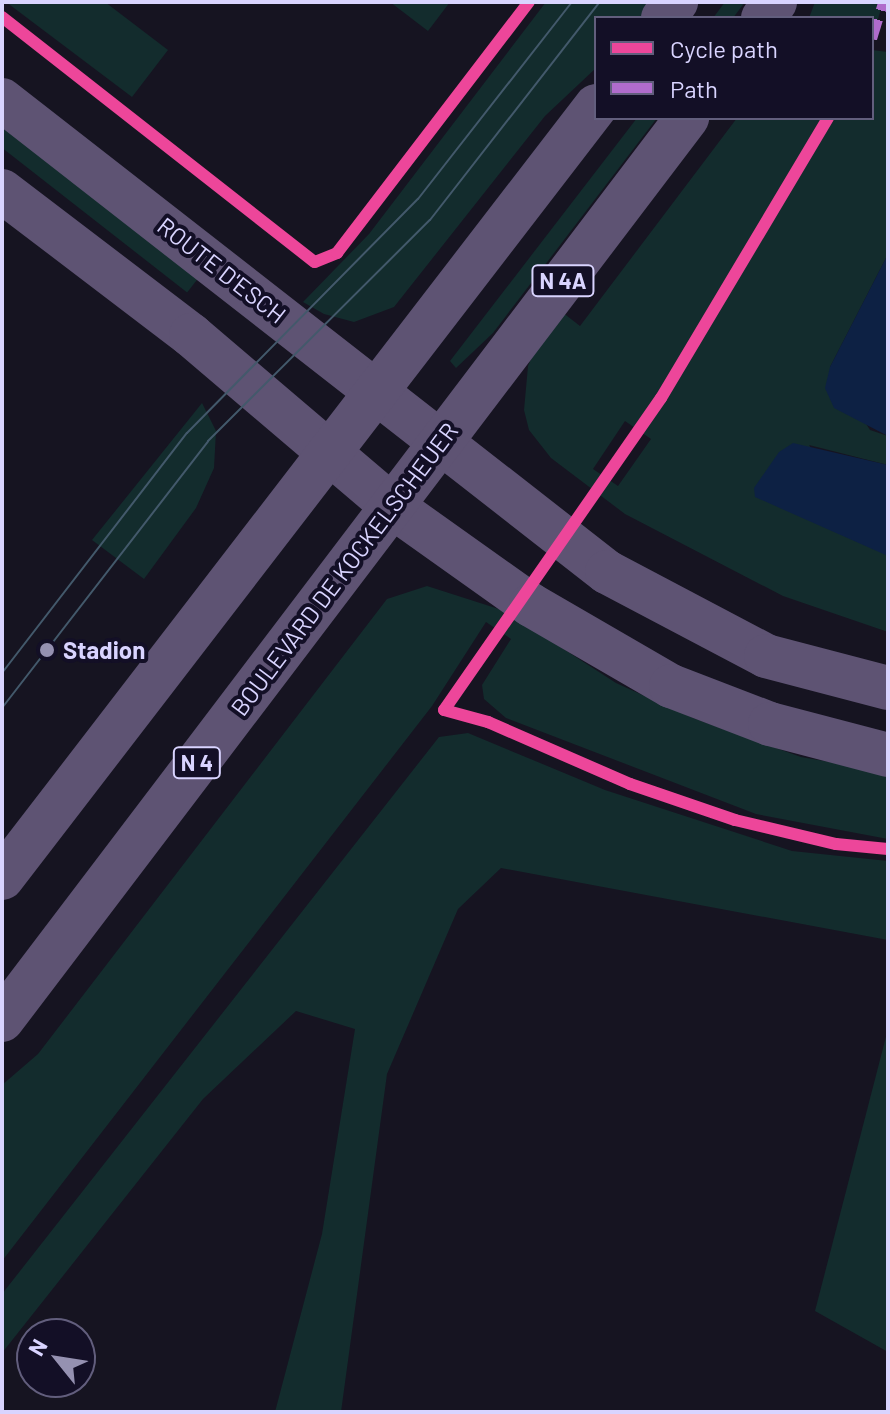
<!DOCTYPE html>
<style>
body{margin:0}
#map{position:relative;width:890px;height:1414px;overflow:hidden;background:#161421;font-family:Barlow,sans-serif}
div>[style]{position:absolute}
.green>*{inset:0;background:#132c2d;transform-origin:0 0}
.water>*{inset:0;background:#0d2144}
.major>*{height:44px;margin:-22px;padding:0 22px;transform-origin:22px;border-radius:22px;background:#5e5373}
.tram>*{height:2px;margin:-1px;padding:0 1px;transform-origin:1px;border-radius:1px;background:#43596b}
.quiet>*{height:10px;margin-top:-5px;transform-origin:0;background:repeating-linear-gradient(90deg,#b06ccc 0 20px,transparent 0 30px)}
.cycleway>*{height:12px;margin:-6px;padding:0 6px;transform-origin:6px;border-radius:6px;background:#ed469a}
.dots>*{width:22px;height:22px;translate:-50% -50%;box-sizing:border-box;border:4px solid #130f26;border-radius:50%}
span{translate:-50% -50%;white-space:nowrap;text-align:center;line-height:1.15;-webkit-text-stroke:8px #130f26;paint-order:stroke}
.shield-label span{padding:2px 6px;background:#130f26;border:2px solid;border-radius:6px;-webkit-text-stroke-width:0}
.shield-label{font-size:22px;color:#d9d4ff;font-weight:700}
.street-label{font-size:24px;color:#d9d4ff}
.poi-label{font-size:24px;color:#d9d4ff;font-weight:700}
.left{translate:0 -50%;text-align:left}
.frame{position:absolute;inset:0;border:4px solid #d9d4ff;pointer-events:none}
.legend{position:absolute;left:594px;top:16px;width:280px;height:104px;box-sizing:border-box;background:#130f26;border:2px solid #625e7d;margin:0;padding:10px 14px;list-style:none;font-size:24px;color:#d9d4ff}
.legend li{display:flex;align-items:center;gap:16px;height:40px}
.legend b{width:40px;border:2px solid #625e7d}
.north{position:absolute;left:16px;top:1318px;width:80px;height:80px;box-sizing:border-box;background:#130f26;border:2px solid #625e7d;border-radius:50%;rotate:300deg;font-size:22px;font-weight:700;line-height:32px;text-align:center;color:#d9d4ff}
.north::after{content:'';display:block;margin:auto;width:28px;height:36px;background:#9591b1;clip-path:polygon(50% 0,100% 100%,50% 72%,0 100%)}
</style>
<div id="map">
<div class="green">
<div style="clip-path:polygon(6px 2px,105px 2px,168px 50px,132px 97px)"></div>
<div style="clip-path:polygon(390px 2px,450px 2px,428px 31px)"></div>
<div style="clip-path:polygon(546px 2px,652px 2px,640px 18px,596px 18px,596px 68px,545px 116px,394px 307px,354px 322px,324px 314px,303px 302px,369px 234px)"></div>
<div style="clip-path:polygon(725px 2px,745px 2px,733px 18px,713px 18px)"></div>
<div style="clip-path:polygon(815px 2px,883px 2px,872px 39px,872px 18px,809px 18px)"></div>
<div style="clip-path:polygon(evenodd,872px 50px,888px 52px,888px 254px,830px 367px,870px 430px,888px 436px,888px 465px,809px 445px,888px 556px,888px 632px,783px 596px,625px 514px,551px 458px,529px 430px,524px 410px,528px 366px,544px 329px,562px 312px,580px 326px,737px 118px,872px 118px,872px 50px,625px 421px,651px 439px,618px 486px,593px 469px,625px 421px)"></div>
<div style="clip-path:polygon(637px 118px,657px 118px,493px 333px,456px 368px,450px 361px)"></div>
<div style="left:2px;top:125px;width:249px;height:18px;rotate:38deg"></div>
<div style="clip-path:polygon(202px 403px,216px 431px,214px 468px,196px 508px,144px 579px,92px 540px)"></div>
<div style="clip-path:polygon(427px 586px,505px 611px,616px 683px,693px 718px,801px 757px,888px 772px,888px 839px,756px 814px,506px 718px,484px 699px,482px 685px,511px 639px,486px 622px,432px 706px,2px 1261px,2px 1085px,38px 1054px,387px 599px)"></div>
<div style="clip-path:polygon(468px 733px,605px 790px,792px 851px,888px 861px,888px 940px,501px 868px,458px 909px,387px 1074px,341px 1412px,275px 1412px,322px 1234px,355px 1029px,296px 1011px,203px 1099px,2px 1353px,2px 1294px,439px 737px)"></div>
<div style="clip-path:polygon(888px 1029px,888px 1352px,815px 1311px)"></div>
</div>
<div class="water">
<div style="clip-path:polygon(888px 254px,888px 436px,834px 408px,825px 388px,830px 367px)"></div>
<div style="clip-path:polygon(793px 443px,888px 465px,888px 556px,755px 497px,754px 488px,779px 452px)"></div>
</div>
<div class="major">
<div style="left:663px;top:18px;width:21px;rotate:-51deg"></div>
<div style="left:763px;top:18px;width:20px;rotate:-53deg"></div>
<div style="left:2px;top:100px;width:767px;rotate:37.96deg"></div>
<div style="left:607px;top:572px;width:180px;rotate:27.8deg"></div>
<div style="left:766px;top:656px;width:126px;rotate:14.7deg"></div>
<div style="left:2px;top:191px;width:238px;rotate:37.3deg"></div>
<div style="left:191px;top:335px;width:265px;rotate:40.4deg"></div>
<div style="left:393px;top:507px;width:169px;rotate:35.4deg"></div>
<div style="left:531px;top:605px;width:162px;rotate:30.1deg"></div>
<div style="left:671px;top:686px;width:106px;rotate:21deg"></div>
<div style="left:770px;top:724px;width:122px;rotate:14.7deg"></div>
<div style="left:2px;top:878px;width:974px;rotate:-52.42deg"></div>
<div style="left:2px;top:1020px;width:1133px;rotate:-52.79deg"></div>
</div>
<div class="tram">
<div style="left:2px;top:673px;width:303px;rotate:-52.4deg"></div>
<div style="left:187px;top:433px;width:329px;rotate:-45.4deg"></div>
<div style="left:418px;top:199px;width:250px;rotate:-52deg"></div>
<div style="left:2px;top:708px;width:337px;rotate:-52.3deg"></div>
<div style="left:208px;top:441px;width:313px;rotate:-44.9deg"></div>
<div style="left:430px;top:220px;width:276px;rotate:-52.1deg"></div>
</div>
<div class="quiet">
<div style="left:872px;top:39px;width:39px;rotate:-73deg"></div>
</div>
<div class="cycleway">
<div style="left:2px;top:17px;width:397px;rotate:38.1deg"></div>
<div style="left:315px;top:262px;width:24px;rotate:-22deg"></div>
<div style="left:337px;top:253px;width:316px;rotate:-52.6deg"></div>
<div style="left:828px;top:118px;width:326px;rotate:120.8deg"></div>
<div style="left:661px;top:398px;width:380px;rotate:124.8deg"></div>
<div style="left:444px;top:710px;width:46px;rotate:15.3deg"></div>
<div style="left:488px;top:722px;width:155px;rotate:23.6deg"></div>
<div style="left:630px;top:784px;width:111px;rotate:18.9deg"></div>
<div style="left:735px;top:820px;width:104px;rotate:13.4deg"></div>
<div style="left:836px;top:844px;width:52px;rotate:5.5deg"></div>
</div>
<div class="dots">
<div style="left:47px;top:650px;background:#9591b1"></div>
</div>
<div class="shield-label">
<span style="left:563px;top:281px">N 4A</span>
<span style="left:197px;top:763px">N 4</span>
</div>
<div class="street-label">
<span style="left:222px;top:270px;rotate:38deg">ROUTE D'ESCH</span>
<span style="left:344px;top:569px;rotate:-53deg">BOULEVARD DE KOCKELSCHEUER</span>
</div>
<div class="poi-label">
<span class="left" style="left:63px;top:650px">Stadion</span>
</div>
<div class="frame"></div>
<ul class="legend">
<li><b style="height:10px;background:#ed469a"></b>Cycle path</li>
<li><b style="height:10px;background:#b06ccc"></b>Path</li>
</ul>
<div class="north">N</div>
</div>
